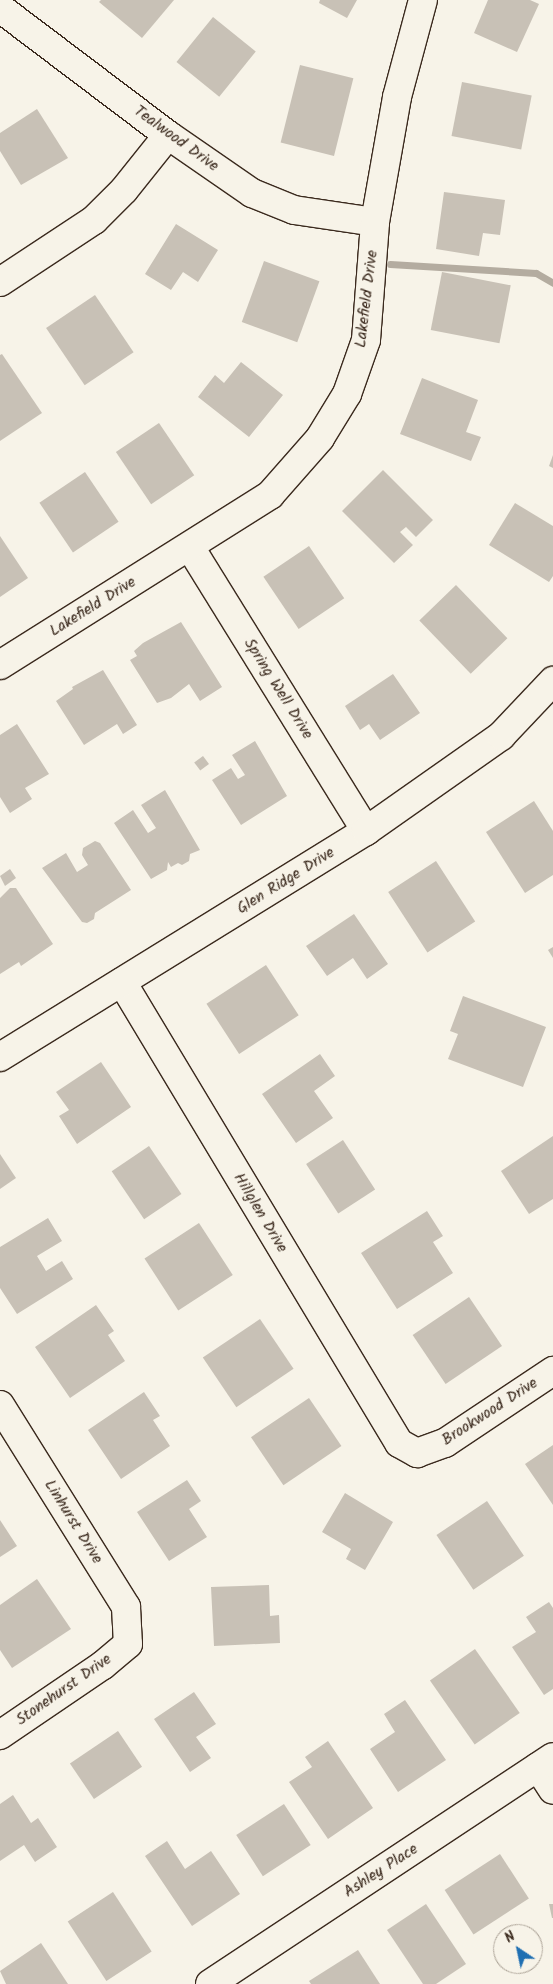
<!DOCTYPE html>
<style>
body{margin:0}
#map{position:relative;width:553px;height:1984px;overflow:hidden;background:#f7f3e8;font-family:Kalam,sans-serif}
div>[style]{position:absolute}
.stream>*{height:7px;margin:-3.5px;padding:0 3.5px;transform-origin:3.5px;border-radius:3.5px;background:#b4aca0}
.building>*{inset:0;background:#c8c1b6;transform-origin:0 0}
.roads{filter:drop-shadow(1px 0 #3b2a1e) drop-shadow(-1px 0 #3b2a1e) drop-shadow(0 1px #3b2a1e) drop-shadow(0 -1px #3b2a1e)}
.minor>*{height:28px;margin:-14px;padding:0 14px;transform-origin:14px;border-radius:14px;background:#f7f3e8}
span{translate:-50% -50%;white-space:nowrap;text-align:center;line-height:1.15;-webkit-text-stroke:4px #f7f3e8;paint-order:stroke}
.street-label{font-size:16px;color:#3b2a1e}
.north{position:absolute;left:493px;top:1924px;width:50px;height:50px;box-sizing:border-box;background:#f7f3e8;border:1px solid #aca397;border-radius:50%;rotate:326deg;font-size:14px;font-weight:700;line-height:20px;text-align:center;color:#3b2a1e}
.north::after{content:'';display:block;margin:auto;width:18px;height:22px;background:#1f6fb2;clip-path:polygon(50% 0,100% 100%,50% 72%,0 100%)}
</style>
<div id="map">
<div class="stream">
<div style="left:390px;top:264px;width:146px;rotate:3.5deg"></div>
<div style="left:536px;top:273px;width:20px;rotate:30deg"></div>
</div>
<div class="building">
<div style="clip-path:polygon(101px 0,174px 0,142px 38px,99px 2px)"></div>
<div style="clip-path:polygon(320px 0,357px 0,347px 18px,319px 3px)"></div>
<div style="clip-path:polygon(488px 0,530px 0,539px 4px,517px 52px,474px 33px)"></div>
<div style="left:213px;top:17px;width:55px;height:58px;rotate:39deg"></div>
<div style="left:300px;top:65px;width:55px;height:80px;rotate:14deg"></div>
<div style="left:462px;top:82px;width:71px;height:55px;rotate:11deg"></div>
<div style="clip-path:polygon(37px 109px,68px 158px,21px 185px,0 151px,0 133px)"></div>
<div style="clip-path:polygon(444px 192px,505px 200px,500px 235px,483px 233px,479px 256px,436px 249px)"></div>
<div style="clip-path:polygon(176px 224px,218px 250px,198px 282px,183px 272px,171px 290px,145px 274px)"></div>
<div style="left:264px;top:261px;width:59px;height:65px;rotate:20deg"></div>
<div style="left:442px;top:272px;width:70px;height:59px;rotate:11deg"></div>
<div style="left:95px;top:295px;width:69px;height:59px;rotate:56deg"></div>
<div style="clip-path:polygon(2px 354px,42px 413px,0 441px,0 355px)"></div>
<div style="clip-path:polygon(241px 362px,283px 395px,249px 437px,198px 397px,215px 375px,224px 383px)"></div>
<div style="clip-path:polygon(422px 378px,478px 400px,466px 432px,481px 437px,471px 461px,400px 434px)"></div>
<div style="left:159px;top:423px;width:63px;height:52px;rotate:56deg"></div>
<div style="clip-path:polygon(553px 455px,553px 468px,549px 466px)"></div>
<div style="clip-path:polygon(383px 470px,433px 520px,416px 537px,406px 527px,400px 532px,413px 545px,394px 563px,342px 511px)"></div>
<div style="left:85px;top:472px;width:60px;height:55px;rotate:56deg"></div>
<div style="clip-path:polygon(515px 503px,553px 526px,553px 576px,549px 582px,489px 545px)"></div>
<div style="clip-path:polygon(0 536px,28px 578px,0 597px)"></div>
<div style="left:309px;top:546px;width:63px;height:55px;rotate:56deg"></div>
<div style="left:456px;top:585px;width:74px;height:51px;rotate:46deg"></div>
<div style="clip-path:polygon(181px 622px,222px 687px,200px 701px,189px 684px,171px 698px,157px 703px,130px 660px,137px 656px,134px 651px,143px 643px)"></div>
<div style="clip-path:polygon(103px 670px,137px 725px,123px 734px,117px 724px,84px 745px,56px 701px,73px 689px,72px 687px)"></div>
<div style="clip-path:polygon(393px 674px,420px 713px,380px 740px,369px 724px,360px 730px,345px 706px)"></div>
<div style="clip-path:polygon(17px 724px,49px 774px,25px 788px,32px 799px,10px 813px,0 797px,0 735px)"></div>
<div style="clip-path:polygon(255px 741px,287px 796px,241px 825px,212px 780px,231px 768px,238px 779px,245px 775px,232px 755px)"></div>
<div style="left:203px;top:756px;width:10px;height:11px;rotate:53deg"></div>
<div style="clip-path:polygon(165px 790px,200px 850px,190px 854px,189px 861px,182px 865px,178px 863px,171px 867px,168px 862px,167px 870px,151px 879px,114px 823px,133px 810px,148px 833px,156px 828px,141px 805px)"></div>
<div style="clip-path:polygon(534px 801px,553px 831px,553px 875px,525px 893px,486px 832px)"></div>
<div style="clip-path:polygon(95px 841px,100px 843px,131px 890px,95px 913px,94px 919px,87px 923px,82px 922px,42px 868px,66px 853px,77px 872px,88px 865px,82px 855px,83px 848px)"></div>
<div style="left:436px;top:861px;width:72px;height:57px;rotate:57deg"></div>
<div style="clip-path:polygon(10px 869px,16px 878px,5px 886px,0 876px)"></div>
<div style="clip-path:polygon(10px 888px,16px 888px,53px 944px,21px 966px,19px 962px,0 974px,0 898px)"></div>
<div style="clip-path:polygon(354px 914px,388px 964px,367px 979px,353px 958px,327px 976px,306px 946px)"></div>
<div style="clip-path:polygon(553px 947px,553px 958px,548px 950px)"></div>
<div style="left:266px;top:965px;width:60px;height:71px;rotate:57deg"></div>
<div style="clip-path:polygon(463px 996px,546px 1027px,523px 1087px,448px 1059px,458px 1034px,450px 1031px)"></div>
<div style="clip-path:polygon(320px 1054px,335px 1076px,314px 1091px,333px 1118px,296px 1143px,262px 1094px)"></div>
<div style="clip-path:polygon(101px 1062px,131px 1107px,77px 1144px,59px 1116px,69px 1110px,56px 1092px)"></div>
<div style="clip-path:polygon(553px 1136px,553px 1199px,529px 1214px,501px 1171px)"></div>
<div style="left:343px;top:1140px;width:59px;height:44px;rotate:57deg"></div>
<div style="left:149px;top:1146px;width:58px;height:45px;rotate:56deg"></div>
<div style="clip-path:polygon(0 1154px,16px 1178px,0 1189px)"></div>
<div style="clip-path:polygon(427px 1211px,443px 1236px,433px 1242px,453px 1273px,397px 1309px,361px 1253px)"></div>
<div style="clip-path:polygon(48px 1218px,62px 1241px,37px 1256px,46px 1271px,62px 1261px,73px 1279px,17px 1314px,0 1288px,0 1247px)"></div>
<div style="left:199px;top:1223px;width:62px;height:65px;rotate:57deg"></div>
<div style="left:469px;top:1297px;width:59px;height:68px;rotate:56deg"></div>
<div style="clip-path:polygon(96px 1305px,114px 1331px,108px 1335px,125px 1361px,70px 1398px,35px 1347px)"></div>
<div style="left:260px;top:1319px;width:60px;height:69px;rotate:56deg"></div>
<div style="clip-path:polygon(144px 1392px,160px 1416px,153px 1420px,170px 1446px,121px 1479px,88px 1430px)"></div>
<div style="left:309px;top:1398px;width:58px;height:70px;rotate:56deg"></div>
<div style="clip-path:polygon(553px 1445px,553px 1505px,525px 1464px)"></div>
<div style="clip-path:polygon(187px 1480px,201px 1501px,189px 1509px,207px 1537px,169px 1561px,137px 1512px)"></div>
<div style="clip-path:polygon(345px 1493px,393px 1522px,365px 1570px,346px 1559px,351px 1549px,322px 1532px)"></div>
<div style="left:487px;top:1501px;width:66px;height:61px;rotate:56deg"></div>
<div style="clip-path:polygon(0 1520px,17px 1546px,0 1557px)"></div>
<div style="clip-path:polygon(37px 1579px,71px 1629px,12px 1668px,0 1650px,0 1605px)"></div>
<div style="clip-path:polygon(269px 1585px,270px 1616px,279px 1615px,280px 1643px,214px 1646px,211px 1587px)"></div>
<div style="clip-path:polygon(549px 1602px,553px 1608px,553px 1689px,544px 1695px,512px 1647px,536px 1632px,526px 1617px)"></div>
<div style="left:475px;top:1649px;width:78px;height:55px;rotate:55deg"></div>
<div style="clip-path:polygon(194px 1692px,216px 1724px,196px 1737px,211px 1758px,190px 1772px,154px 1719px)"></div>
<div style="clip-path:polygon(405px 1700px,446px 1760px,398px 1792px,370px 1749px,395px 1732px,384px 1714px)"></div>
<div style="left:118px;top:1731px;width:43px;height:58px;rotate:56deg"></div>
<div style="clip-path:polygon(328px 1741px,373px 1808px,328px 1839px,289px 1782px,312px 1767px,305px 1757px)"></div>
<div style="clip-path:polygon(13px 1795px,31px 1823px,38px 1818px,57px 1847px,35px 1862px,24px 1845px,0 1861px,0 1804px)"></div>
<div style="left:284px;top:1804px;width:49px;height:57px;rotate:57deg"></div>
<div style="clip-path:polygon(167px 1841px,185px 1869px,211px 1851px,240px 1894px,192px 1926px,145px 1856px)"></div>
<div style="left:500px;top:1854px;width:53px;height:66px;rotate:57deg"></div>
<div style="left:113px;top:1892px;width:71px;height:54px;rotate:57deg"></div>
<div style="clip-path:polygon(426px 1904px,466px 1964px,436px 1984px,423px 1984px,387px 1930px)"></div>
<div style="clip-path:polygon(549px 1904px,553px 1904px,553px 1918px,552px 1918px)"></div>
<div style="clip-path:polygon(41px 1943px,68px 1984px,6px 1984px,0 1971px)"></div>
<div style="clip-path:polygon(358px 1950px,380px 1984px,311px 1984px,309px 1981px)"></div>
</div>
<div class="roads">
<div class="minor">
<div style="left:0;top:8px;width:211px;rotate:37.1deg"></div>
<div style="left:168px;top:135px;width:102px;rotate:34.6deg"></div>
<div style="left:252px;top:193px;width:45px;rotate:22deg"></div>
<div style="left:294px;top:210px;width:82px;rotate:8.4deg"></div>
<div style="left:0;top:282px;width:113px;rotate:-33.4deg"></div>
<div style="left:94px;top:220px;width:42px;rotate:-45deg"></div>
<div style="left:124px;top:190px;width:70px;rotate:-51.3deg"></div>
<div style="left:190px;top:547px;width:334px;rotate:58.2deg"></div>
<div style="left:0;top:665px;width:319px;rotate:-32.2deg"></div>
<div style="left:270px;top:495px;width:76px;rotate:-48.7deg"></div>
<div style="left:320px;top:438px;width:52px;rotate:-58.5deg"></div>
<div style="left:347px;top:394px;width:57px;rotate:-70.6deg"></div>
<div style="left:366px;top:340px;width:118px;rotate:-85.6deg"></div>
<div style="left:375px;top:222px;width:127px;rotate:-80deg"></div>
<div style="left:397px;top:97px;width:100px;rotate:-75deg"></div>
<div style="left:122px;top:982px;width:538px;rotate:59deg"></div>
<div style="left:399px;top:1443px;width:21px;rotate:29deg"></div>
<div style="left:417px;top:1453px;width:30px;rotate:-20deg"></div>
<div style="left:445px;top:1443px;width:130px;rotate:-33.7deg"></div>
<div style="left:0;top:1057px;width:430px;rotate:-31.7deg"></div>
<div style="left:366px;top:831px;width:165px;rotate:-35.1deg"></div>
<div style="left:501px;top:736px;width:76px;rotate:-46.6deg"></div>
<div style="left:0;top:1405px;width:238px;rotate:58deg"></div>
<div style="left:126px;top:1607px;width:37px;rotate:87deg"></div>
<div style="left:128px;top:1644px;width:33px;rotate:140deg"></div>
<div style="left:103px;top:1665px;width:125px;rotate:145.8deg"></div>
<div style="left:538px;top:1767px;width:27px;rotate:57deg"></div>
<div style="left:210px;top:1984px;width:411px;rotate:-33.5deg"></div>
</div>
</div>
<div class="street-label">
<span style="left:176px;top:139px;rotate:36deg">Tealwood Drive</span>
<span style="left:367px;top:299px;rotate:-83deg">Lakefield Drive</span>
<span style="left:93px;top:607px;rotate:-32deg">Lakefield Drive</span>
<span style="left:278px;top:689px;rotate:58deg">Spring Well Drive</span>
<span style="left:286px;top:881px;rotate:-32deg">Glen Ridge Drive</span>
<span style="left:260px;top:1213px;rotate:59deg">Hillglen Drive</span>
<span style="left:490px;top:1412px;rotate:-33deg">Brookwood Drive</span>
<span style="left:73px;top:1522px;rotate:58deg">Linhurst Drive</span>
<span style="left:64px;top:1690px;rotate:-35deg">Stonehurst Drive</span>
<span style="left:381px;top:1871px;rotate:-33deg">Ashley Place</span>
</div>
<div class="north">N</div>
</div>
